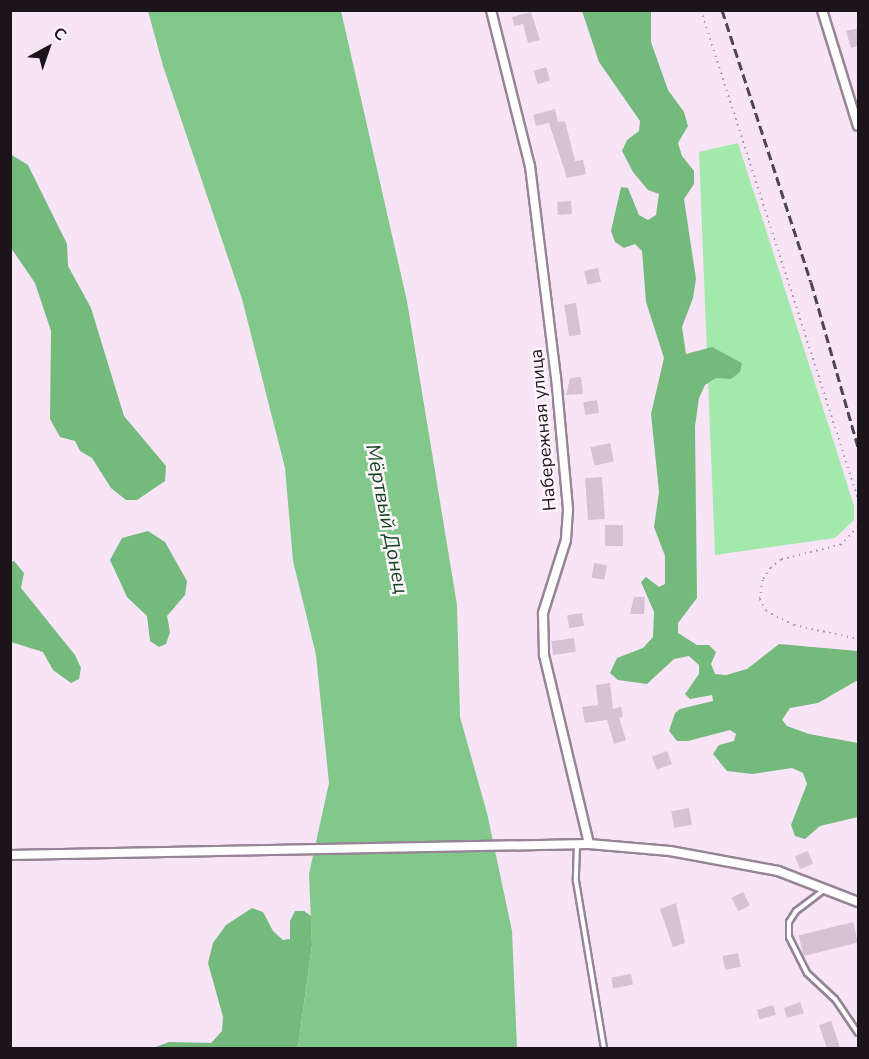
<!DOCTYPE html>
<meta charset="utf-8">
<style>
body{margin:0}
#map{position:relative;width:869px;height:1059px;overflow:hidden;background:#f8e4f7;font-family:"Nunito Sans",sans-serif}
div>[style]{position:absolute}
.green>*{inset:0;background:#a3e9ab}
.forest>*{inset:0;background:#74ba7d}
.water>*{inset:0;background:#81c88a}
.building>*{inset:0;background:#d6c2d5;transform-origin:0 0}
.path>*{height:1.5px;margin-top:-0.75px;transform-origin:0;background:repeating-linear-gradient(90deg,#a899a8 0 1.5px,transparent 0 6px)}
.roads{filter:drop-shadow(2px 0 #968596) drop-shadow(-2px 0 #968596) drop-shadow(0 2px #968596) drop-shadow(0 -2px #968596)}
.service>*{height:4px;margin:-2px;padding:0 2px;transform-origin:2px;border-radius:2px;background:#fff}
.minor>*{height:8px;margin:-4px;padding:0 4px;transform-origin:4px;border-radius:4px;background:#fff}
.rail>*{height:3px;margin-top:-1.5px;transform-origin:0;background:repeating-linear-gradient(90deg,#4f454f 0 9px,transparent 0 13.5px)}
span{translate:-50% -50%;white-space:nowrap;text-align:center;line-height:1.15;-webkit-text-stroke:5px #fef5fd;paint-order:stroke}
.street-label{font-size:18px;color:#1b141b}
.water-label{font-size:20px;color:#11441c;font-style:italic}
.frame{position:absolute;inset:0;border:12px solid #1b141b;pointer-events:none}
.north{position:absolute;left:18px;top:18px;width:60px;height:60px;-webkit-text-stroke:4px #fef5fd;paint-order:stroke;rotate:40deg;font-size:16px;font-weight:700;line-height:24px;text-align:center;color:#1b141b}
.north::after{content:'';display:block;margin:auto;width:21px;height:27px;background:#1b141b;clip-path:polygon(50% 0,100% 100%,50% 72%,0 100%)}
</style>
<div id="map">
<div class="green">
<div style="clip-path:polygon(738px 143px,830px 430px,854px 506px,854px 520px,835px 538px,715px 555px,699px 152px)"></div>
</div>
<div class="forest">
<div style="clip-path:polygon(582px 11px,651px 11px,651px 42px,668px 90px,684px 112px,688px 126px,678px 143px,682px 156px,694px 171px,694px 184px,684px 199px,696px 279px,693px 298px,682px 327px,686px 354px,712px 347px,742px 363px,740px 372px,731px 379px,716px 378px,705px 385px,699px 398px,695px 426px,697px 598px,678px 623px,678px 633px,697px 645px,709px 645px,716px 652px,711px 664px,715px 674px,726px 675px,747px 669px,779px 644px,858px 651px,858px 680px,818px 703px,790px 708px,782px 720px,787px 726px,809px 734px,858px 743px,858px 817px,820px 826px,805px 839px,795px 836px,791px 825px,807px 784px,803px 773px,792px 768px,752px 774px,727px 771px,713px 754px,719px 745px,734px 741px,736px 734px,730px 730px,688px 741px,677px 741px,669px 731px,675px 713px,680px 709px,713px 701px,712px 695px,690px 699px,685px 694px,699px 674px,699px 665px,689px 656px,674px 659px,647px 684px,618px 680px,610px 673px,617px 658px,643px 648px,653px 637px,654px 612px,641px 582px,646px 577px,659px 587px,665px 584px,665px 556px,654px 527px,659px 492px,651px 414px,664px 358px,646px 302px,642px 251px,635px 244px,624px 248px,615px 242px,611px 231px,621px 187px,628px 188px,639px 215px,648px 220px,656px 215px,659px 194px,648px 190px,633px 172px,622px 151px,627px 140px,639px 131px,640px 121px,599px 62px)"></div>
<div style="clip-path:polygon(10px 154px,28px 165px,67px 244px,68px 266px,91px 308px,124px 416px,166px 466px,165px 481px,137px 500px,126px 500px,111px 488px,92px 458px,80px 451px,75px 441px,60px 437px,50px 419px,51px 331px,35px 283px,11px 248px)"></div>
<div style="clip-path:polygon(148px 531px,165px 542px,187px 581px,185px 595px,167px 616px,170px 632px,166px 644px,159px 647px,150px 641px,147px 616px,127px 597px,110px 560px,122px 538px)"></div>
<div style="clip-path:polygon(14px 561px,24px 573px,21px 588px,75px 655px,81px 668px,79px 679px,71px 683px,53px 670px,43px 652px,11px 642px,11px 562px)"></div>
<div style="clip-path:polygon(252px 908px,263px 912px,273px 931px,283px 940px,290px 939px,290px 921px,295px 911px,304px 911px,311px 916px,312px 945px,298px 1048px,153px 1048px,169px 1042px,211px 1043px,222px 1031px,223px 1017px,208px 963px,213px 943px,226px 925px)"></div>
</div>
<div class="water">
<div style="clip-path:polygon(148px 11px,341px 11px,407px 301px,457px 605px,460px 717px,487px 813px,512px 931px,517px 1048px,298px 1048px,312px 945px,309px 874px,329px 783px,316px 655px,293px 561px,285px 468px,242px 299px,163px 66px)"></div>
</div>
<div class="building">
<div style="clip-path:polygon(531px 12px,540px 40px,528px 43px,523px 24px,514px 26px,512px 17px)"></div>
<div style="clip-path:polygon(858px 28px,858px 46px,851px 48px,846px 31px)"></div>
<div style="left:546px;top:67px;width:14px;height:13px;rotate:73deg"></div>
<div style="clip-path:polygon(555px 109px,558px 122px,565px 121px,575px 161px,583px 160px,586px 174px,567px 178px,549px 123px,536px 126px,533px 115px)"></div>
<div style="left:571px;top:201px;width:13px;height:14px;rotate:86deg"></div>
<div style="left:598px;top:268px;width:14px;height:14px;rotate:78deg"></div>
<div style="left:576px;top:303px;width:32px;height:12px;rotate:81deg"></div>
<div style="clip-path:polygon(581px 377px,583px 394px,566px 395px,570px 378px)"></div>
<div style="left:597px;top:400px;width:13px;height:14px;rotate:81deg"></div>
<div style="left:610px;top:443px;width:19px;height:20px;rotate:78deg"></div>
<div style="left:602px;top:477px;width:42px;height:17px;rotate:86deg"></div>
<div style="left:605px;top:525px;width:18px;height:21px"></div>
<div style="left:594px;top:563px;width:13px;height:15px;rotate:9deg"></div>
<div style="clip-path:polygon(634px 597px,645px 597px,644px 614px,630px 614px)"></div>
<div style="left:582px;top:613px;width:13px;height:15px;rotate:81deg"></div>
<div style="left:574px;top:638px;width:14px;height:23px;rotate:82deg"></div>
<div style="clip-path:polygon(610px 683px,613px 709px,621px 707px,623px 717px,619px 718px,626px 740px,614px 744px,607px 720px,585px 723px,582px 707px,598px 705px,596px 685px)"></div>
<div style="left:667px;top:751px;width:14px;height:16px;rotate:69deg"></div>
<div style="left:689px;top:808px;width:17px;height:18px;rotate:80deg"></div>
<div style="left:808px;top:851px;width:14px;height:14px;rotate:69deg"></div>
<div style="left:743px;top:892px;width:15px;height:13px;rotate:62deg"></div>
<div style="clip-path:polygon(676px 903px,685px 943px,673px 947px,660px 909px)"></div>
<div style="left:853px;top:922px;width:21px;height:56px;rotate:76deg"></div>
<div style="left:738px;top:953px;width:14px;height:16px;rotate:78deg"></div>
<div style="left:631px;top:974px;width:11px;height:20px;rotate:80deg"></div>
<div style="clip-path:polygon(800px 1002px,804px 1013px,787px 1018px,784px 1008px)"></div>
<div style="left:773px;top:1005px;width:10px;height:17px;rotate:73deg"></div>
<div style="clip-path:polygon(831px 1021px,836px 1035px,840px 1048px,827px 1048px,819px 1025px)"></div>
</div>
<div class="path">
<div style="left:701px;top:10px;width:513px;rotate:72.17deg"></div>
<div style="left:858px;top:527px;width:25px;rotate:133deg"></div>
<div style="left:841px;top:545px;width:62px;rotate:166deg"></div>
<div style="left:781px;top:560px;width:13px;rotate:141deg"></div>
<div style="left:771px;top:568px;width:14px;rotate:124deg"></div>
<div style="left:763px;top:580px;width:19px;rotate:99deg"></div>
<div style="left:760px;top:599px;width:13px;rotate:63deg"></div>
<div style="left:766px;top:611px;width:31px;rotate:27deg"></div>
<div style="left:794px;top:625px;width:66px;rotate:12.3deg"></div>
</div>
<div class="roads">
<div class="service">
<div style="left:577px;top:845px;width:36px;rotate:92deg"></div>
<div style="left:576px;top:881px;width:169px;rotate:80.5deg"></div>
<div style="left:824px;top:890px;width:35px;rotate:143deg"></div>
<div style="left:796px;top:911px;width:13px;rotate:122deg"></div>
<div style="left:789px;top:922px;width:15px;rotate:90deg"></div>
<div style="left:789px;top:937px;width:40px;rotate:63.4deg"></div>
<div style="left:807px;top:973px;width:38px;rotate:43deg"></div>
<div style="left:835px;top:999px;width:41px;rotate:55.9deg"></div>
</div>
<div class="minor">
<div style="left:491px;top:10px;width:161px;rotate:76deg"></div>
<div style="left:530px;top:166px;width:213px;rotate:83deg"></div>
<div style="left:556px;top:377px;width:134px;rotate:84.8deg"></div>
<div style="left:568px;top:510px;width:30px;rotate:94deg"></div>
<div style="left:566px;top:540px;width:77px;rotate:107.5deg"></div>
<div style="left:543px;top:613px;width:42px;rotate:88.6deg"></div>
<div style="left:544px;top:655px;width:194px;rotate:76.6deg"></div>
<div style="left:822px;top:10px;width:121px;rotate:72.8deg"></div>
<div style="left:10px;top:855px;width:579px;rotate:-1.09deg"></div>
<div style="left:589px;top:844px;width:81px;rotate:4.9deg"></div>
<div style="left:670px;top:851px;width:110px;rotate:10.5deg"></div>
<div style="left:778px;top:871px;width:86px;rotate:21.2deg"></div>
</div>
</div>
<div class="rail">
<div style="left:722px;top:10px;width:286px;rotate:71.9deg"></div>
<div style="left:811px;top:282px;width:172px;rotate:74.1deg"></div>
</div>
<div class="street-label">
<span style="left:543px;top:430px;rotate:-95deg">Набережная улица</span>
</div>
<div class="water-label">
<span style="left:387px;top:519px;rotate:79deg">Мёртвый Донец</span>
</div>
<div class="frame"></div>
<div class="north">С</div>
</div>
